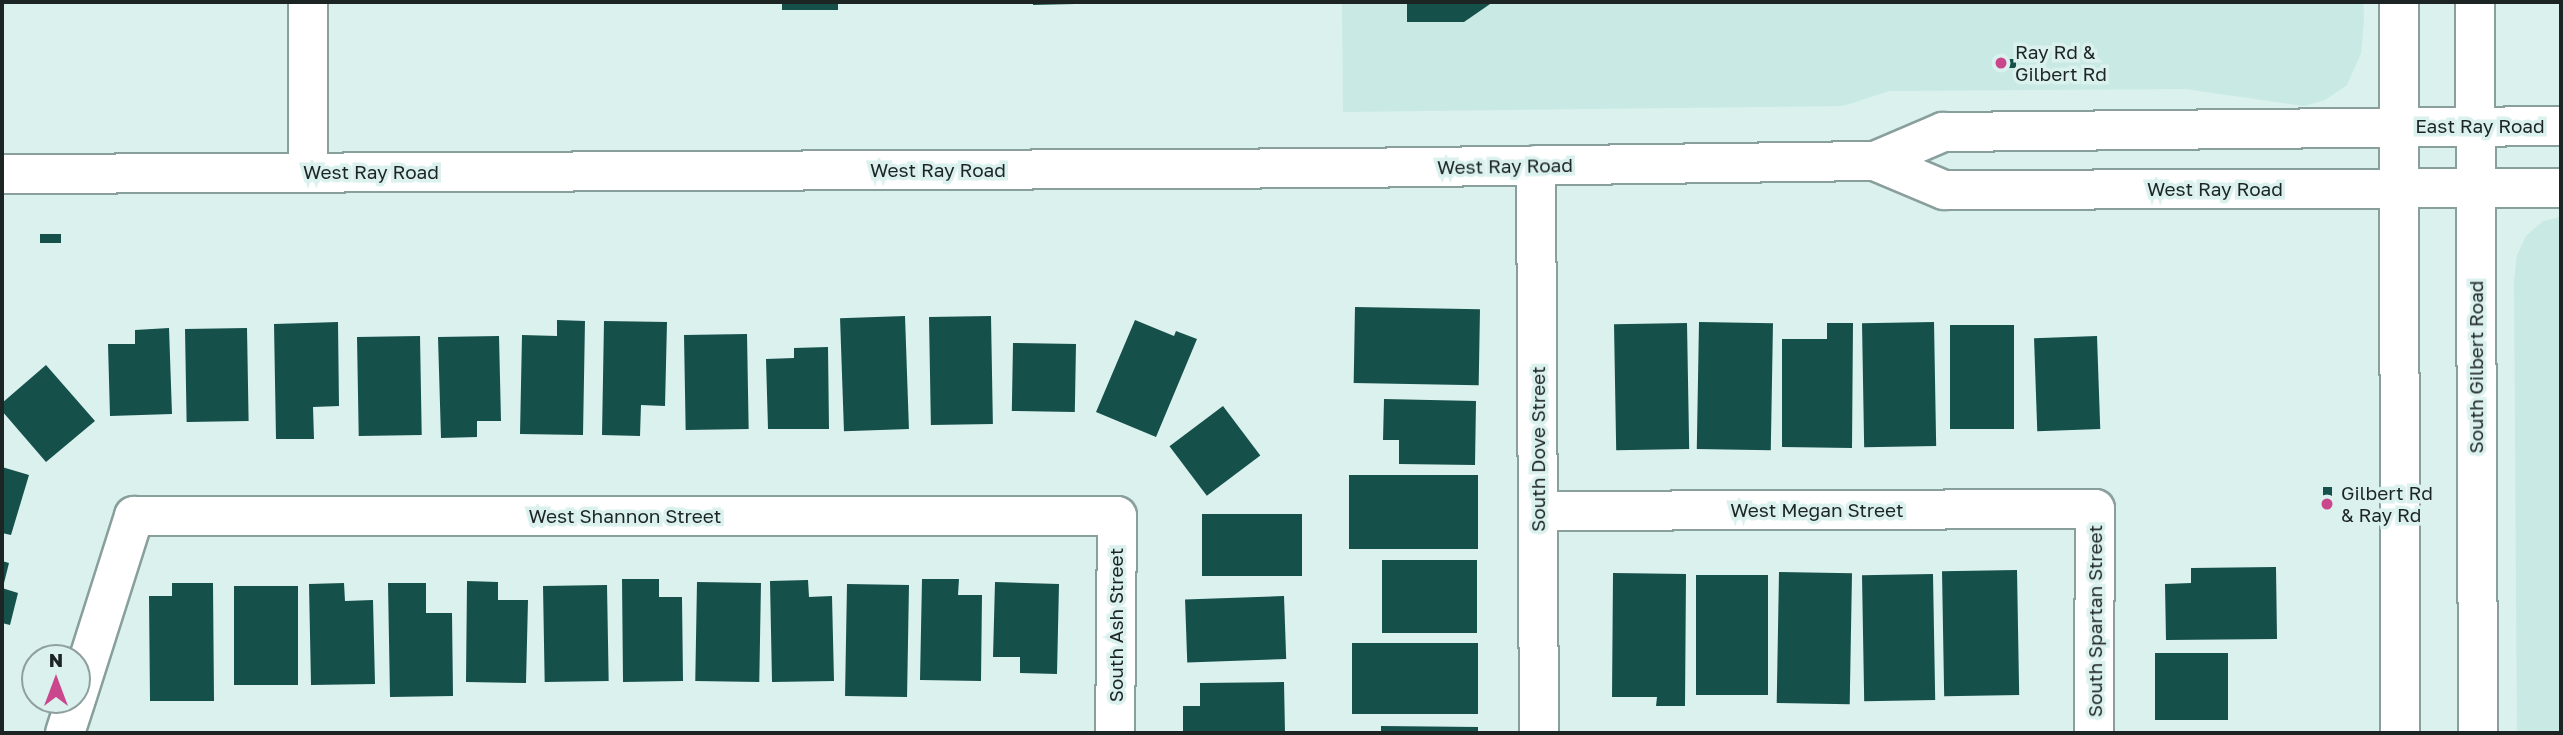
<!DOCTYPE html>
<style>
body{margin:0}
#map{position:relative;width:2563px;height:735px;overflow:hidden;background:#daf1ee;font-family:"Golos Text",sans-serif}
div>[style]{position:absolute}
.built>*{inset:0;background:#c8e9e4}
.building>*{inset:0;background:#15504a;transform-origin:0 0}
.roads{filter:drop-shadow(2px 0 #899f9c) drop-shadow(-2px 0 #899f9c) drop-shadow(0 2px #899f9c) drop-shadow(0 -2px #899f9c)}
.street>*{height:38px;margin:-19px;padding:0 19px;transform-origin:19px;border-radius:19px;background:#fff}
.primary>*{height:38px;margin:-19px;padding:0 19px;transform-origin:19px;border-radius:19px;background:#fff}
.dots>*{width:19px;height:19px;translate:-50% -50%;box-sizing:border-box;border:4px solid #daf1ee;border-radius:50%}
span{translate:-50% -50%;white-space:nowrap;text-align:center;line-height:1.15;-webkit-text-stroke:7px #daf1ee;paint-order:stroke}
.poi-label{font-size:19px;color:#1d2524}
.left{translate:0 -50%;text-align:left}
.street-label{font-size:19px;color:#1d2524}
.frame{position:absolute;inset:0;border:4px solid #1d2524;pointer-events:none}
.north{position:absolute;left:21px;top:644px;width:70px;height:70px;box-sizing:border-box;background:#daf1ee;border:2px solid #8e9f9d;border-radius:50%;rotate:0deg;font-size:19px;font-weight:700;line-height:28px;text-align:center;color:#1d2524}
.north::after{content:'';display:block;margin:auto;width:24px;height:32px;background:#ca478e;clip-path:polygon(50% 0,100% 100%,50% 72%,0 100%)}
</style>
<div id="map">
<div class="built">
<div style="clip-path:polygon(1342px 2px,2363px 2px,2364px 19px,2361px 53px,2347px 85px,2325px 100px,2304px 106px,2185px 89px,1889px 91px,1843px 106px,1343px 112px)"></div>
<div style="clip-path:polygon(2561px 217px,2561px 733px,2517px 733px,2514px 281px,2517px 255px,2526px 236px,2543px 221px)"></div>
</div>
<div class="building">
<div style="left:782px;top:2px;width:56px;height:8px"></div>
<div style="clip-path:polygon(1033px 2px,1075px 2px,1075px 4px,1033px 5px)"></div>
<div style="clip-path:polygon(1407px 2px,1493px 2px,1464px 22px,1407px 22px)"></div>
<div style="left:1994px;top:59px;width:22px;height:9px"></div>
<div style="left:40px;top:234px;width:21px;height:9px"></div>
<div style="left:1355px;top:307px;width:125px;height:76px;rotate:1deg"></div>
<div style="left:905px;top:316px;width:113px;height:65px;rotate:88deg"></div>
<div style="left:991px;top:316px;width:108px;height:62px;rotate:89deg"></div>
<div style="clip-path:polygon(557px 320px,585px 321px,583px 435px,520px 434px,522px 335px,557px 336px)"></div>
<div style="clip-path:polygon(1135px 320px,1174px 336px,1176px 331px,1197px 339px,1156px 437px,1096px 412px)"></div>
<div style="clip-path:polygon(604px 321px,667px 322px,665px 406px,641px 405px,640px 436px,602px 435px)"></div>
<div style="clip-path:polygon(338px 322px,339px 406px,313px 407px,314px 439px,276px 439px,274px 324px)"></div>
<div style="left:1699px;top:322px;width:74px;height:127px;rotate:1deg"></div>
<div style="left:1934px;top:322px;width:124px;height:72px;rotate:89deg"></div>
<div style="left:1687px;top:323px;width:126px;height:73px;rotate:89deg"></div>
<div style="clip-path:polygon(1827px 323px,1853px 323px,1852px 448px,1782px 447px,1782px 339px,1827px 339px)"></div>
<div style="left:2014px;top:325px;width:104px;height:64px;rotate:90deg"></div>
<div style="clip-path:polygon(169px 328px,172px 414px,110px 416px,108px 344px,135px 344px,135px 330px)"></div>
<div style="left:247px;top:328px;width:93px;height:62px;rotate:89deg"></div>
<div style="left:747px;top:334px;width:95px;height:63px;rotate:89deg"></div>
<div style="left:420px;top:336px;width:99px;height:63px;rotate:89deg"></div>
<div style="clip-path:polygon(499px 336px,501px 421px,477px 421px,477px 437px,441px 438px,438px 337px)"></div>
<div style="left:2097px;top:336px;width:93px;height:63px;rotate:88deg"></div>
<div style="left:1013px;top:343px;width:63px;height:68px;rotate:1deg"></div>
<div style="clip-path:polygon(828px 347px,829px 429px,768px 429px,766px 359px,794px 358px,794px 348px)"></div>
<div style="clip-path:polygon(46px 365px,95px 421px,46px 462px,2px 411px,2px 403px)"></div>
<div style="clip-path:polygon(1384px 399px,1476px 401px,1475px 465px,1399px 464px,1399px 440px,1383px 440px)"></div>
<div style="left:1223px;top:406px;width:62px;height:67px;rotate:53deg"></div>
<div style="clip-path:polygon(2px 467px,29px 475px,11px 535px,2px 533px)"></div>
<div style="left:1478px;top:475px;width:74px;height:129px;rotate:90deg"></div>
<div style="left:2323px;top:487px;width:9px;height:21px"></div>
<div style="left:1302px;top:514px;width:62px;height:100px;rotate:90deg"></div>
<div style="left:1382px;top:560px;width:95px;height:73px"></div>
<div style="clip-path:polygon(2px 561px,9px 563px,3px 587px,2px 587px)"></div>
<div style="clip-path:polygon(2276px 567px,2277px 639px,2166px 640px,2165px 584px,2191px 583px,2191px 568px)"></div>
<div style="left:2017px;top:570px;width:125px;height:75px;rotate:89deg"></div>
<div style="left:1779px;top:572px;width:73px;height:131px;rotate:1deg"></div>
<div style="clip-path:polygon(1613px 573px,1686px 574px,1685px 706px,1656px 706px,1657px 697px,1612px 697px)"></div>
<div style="left:1933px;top:574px;width:126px;height:71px;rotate:89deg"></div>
<div style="left:1768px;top:575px;width:120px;height:72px;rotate:90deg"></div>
<div style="clip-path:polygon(622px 579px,659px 579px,659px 597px,682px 597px,683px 681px,623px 682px)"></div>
<div style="clip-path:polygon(922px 579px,959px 579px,958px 595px,982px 595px,981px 681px,920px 680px)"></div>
<div style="clip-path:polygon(808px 580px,809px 597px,832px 596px,834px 681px,772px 682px,770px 581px)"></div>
<div style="clip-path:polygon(467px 581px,498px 582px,498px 600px,528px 600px,526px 683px,466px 682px)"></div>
<div style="left:697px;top:582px;width:64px;height:99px;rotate:1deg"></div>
<div style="clip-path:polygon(995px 582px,1059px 584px,1057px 674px,1020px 673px,1020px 657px,993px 657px)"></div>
<div style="clip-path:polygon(172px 583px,213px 583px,214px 701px,150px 701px,149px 596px,172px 596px)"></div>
<div style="clip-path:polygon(344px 583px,345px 601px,373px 600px,375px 684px,311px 685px,309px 584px)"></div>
<div style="clip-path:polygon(388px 583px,426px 583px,426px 613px,452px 613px,453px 696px,390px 697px)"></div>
<div style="left:847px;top:584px;width:62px;height:112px;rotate:1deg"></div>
<div style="left:607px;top:585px;width:96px;height:64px;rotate:89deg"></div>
<div style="left:234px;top:586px;width:64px;height:99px"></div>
<div style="clip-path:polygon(2px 588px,18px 593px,10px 625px,2px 623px)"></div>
<div style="left:1284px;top:596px;width:63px;height:99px;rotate:88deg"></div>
<div style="left:1478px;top:643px;width:71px;height:126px;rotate:90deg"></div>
<div style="left:2155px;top:653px;width:73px;height:67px"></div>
<div style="clip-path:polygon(1284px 682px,1285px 733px,1183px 733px,1183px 706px,1200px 706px,1200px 683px)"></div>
<div style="clip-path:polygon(1381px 726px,1478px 727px,1478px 733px,1381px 733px)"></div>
</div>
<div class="roads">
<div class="street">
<div style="left:308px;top:2px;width:171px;rotate:90deg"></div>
<div style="left:1536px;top:165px;width:568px;rotate:89.7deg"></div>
<div style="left:1538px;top:511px;width:557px;rotate:-0.21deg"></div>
<div style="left:2095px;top:509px;width:224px;rotate:90.3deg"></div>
<div style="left:77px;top:696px;width:189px;rotate:-72.4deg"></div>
<div style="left:134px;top:516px;width:983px"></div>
<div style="left:1117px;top:516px;width:217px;rotate:90.5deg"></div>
<div style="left:65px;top:733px;width:35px;rotate:-72deg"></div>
</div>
<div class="primary">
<div style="left:2399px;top:2px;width:731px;rotate:89.92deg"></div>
<div style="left:2475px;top:2px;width:731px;rotate:89.76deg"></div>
<div style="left:1875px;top:161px;width:75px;rotate:22.8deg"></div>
<div style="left:1944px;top:190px;width:617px;rotate:-0.19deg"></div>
<div style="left:2px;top:174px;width:1349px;rotate:-0.25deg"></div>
<div style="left:1351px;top:168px;width:524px;rotate:-0.77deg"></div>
<div style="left:1875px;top:161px;width:74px;rotate:-23.1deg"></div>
<div style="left:1943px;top:132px;width:618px;rotate:-0.56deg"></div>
</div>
</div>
<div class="dots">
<div style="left:2001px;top:63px;background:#ca478e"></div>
<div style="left:2327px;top:504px;background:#ca478e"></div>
</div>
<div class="poi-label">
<span class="left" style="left:2015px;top:63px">Ray Rd &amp;<br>Gilbert Rd</span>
<span class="left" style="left:2341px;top:504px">Gilbert Rd<br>&amp; Ray Rd</span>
</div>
<div class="street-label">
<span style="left:2480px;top:126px">East Ray Road</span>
<span style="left:1505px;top:166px;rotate:-1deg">West Ray Road</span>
<span style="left:938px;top:170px">West Ray Road</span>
<span style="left:371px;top:172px">West Ray Road</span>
<span style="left:2215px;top:189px">West Ray Road</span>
<span style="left:2476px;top:367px;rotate:-90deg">South Gilbert Road</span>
<span style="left:1538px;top:449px;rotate:-90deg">South Dove Street</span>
<span style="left:1817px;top:510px">West Megan Street</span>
<span style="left:625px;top:516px">West Shannon Street</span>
<span style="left:2095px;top:621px;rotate:-90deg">South Spartan Street</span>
<span style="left:1116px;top:625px;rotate:-90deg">South Ash Street</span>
</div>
<div class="frame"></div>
<div class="north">N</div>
</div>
